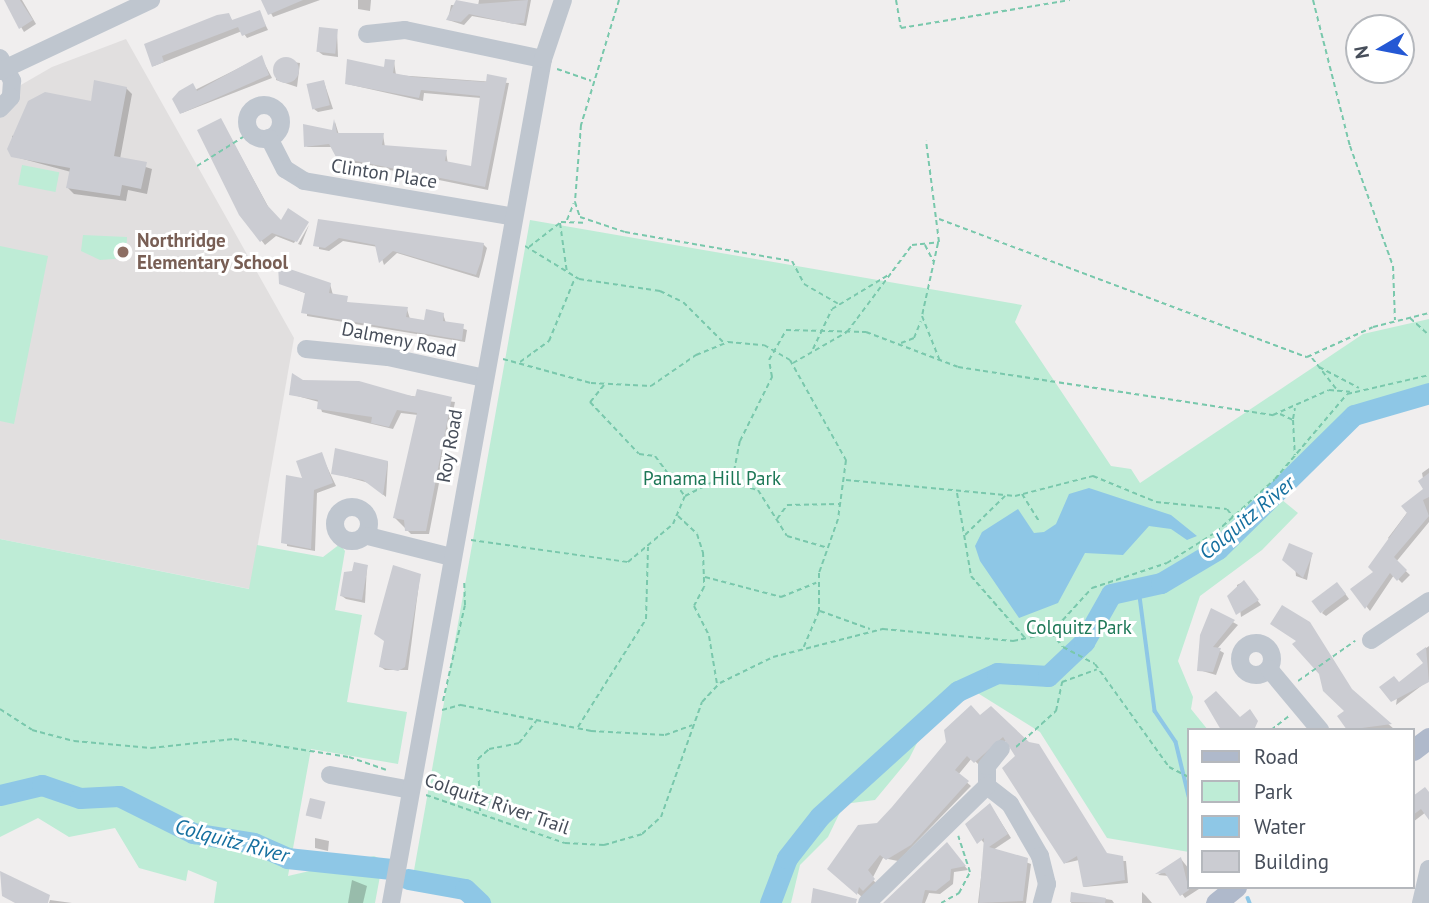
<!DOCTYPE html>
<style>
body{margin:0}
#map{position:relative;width:1429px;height:903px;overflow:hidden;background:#f0eeee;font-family:"PT Sans",sans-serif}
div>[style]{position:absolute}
.education>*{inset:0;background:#e1dfdf}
.green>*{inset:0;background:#beecd6;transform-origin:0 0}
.water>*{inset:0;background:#8ec7e6}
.shadow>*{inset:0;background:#0003}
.stream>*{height:3.5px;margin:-1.75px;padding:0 1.75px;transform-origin:1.75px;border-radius:1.75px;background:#8ec7e6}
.river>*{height:21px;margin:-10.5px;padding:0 10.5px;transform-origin:10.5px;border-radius:10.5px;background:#8ec7e6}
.building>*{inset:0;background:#cbccd2;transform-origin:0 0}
.round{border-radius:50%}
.path>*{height:2px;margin-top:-1px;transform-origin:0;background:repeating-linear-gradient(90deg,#79c8ac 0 5px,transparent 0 8.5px)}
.minor>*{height:18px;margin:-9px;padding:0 9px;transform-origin:9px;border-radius:9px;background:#bfc6cf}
.minor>.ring{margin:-9px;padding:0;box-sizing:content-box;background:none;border:18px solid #bfc6cf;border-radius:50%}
.major>*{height:21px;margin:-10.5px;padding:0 10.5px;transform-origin:10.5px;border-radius:10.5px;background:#afb9cb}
.dots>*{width:19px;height:19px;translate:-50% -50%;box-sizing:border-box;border:4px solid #fff;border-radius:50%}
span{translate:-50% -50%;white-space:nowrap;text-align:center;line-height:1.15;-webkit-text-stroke:6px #fff;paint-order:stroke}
.street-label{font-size:19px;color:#474e5a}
.education-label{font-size:19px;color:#785e54;font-weight:700}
.left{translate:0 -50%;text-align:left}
.park-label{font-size:19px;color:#1c7756}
.water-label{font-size:21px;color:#156f9f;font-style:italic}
.legend{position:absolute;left:1187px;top:728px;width:228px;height:161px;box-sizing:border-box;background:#fff;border:2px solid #b5b8bd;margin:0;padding:9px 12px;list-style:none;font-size:21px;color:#474e5a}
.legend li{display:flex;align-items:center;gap:14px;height:35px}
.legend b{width:35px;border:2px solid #b5b8bd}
.north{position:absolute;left:1345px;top:14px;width:70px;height:70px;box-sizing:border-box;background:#fff;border:2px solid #b5b8bd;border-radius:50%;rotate:260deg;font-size:19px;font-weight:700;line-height:28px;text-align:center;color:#474e5a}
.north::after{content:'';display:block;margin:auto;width:24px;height:32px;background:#2458d4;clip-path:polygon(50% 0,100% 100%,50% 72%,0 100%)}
</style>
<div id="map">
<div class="education">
<div style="clip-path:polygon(126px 39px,294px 338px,250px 589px,0 539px,0 97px,52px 67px)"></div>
</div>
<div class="green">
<div style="left:22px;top:165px;width:38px;height:20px;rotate:11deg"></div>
<div style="clip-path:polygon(530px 220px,1022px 305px,1015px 322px,1111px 466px,1131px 469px,1140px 483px,1363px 334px,1429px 319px,1429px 395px,1369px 403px,1350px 414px,1311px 465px,1276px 495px,1298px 513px,1262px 550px,1200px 596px,1178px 661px,1193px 697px,1191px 709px,1208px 730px,1189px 730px,1189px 852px,1107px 838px,1040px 732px,968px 687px,926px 725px,909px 759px,875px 800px,844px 804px,828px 837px,800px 865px,791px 903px,477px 903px,466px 892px,433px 893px,413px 876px)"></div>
<div style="clip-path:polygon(83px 235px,127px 237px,126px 258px,100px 260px,81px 251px)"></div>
<div style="clip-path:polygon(0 246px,48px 256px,14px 424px,0 421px)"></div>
<div style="clip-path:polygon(0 539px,249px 589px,257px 545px,323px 557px,340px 544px,345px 551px,335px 610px,362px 615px,347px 702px,407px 712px,398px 764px,311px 749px,288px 876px,374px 856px,383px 860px,375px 903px,214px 903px,217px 882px,188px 870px,186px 881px,139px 868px,115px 828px,69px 837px,38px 818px,0 837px)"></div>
</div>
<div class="water">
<div style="clip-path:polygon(1089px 488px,1171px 515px,1197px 536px,1187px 540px,1171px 529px,1149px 526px,1123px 555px,1085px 553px,1058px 603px,1019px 618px,980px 561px,975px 546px,982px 532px,1018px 509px,1034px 533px,1044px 532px,1056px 524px,1069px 494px)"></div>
</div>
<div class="shadow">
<div style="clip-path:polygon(5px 0,22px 0,36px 24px,24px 32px)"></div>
<div style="clip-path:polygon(264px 0,320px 0,273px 17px)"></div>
<div style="clip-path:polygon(358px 0,371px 0,370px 11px,358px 9px)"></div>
<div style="clip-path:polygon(479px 0,531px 0,526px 26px,472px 16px,464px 25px,448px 20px,451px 5px,478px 6px)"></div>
<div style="clip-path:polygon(259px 12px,268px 30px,247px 38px,242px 31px,154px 66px,146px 45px,229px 15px,233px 22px)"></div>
<div style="clip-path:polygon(337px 31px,338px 57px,323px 55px,319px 52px)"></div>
<div style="clip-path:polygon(261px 57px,272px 78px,182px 113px,175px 100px)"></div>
<div style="clip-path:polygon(279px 60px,300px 63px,297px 87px,276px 80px)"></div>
<div style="clip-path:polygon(394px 62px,396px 75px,509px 83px,488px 190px,341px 160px,333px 147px,306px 147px,333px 132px,335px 122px,339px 135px,383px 135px,385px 147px,446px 152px,448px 164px,473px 168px,481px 98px,424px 93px,423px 101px,347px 84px)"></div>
<div style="clip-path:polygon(324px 82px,333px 109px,318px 112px,314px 109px)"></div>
<div style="clip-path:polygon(126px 88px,132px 94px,120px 159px,152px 169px,147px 194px,128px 190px,126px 201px,74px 194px,68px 188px,71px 172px,12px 156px,12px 136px)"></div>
<div style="clip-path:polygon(221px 120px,270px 210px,281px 223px,307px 222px,294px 243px,276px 236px,265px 245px,241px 214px)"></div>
<div style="clip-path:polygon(319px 221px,483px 244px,487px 248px,479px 278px,397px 253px,384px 265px,378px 247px,343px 241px,329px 251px,319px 249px)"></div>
<div style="clip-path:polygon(309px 225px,301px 245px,298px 244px)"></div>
<div style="clip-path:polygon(280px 283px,330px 284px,333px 295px,351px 304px,407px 309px,410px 319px,426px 322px,443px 314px,446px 323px,467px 330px,465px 342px,307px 316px,307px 294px)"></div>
<div style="clip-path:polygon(303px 381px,455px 402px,429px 534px,411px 534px,395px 518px,418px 415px,401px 413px,393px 429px,322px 412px,319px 402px,290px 394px)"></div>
<div style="clip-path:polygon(321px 454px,336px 486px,317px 493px,315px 551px,287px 546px,287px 477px,305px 480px)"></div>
<div style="clip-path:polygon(388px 462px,386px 497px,369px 483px,333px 473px)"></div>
<div style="clip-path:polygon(1429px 468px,1429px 522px,1396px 562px,1410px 575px,1402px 583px,1394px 575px,1370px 611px,1353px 589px,1375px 572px,1393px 543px,1388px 538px,1425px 489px,1422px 473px)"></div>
<div style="clip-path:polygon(1312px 554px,1307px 580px,1296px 576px,1295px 566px)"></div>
<div style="clip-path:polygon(367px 566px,365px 603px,346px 599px,342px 596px)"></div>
<div style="clip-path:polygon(420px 575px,408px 670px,385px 670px,381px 667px)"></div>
<div style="clip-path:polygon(1243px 582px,1261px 605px,1241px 617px,1237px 585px)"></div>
<div style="clip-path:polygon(1341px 588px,1349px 599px,1326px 616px,1322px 613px)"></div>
<div style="clip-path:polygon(1212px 610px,1238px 625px,1217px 649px,1224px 653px,1216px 675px,1199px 670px)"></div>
<div style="clip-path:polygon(1298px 641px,1354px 694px,1394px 729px,1351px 730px,1339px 717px,1346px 711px)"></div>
<div style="clip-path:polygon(1429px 646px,1429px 680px,1396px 705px,1399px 684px,1425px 663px,1418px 654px)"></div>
<div style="clip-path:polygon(991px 709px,1110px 861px,1126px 861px,1128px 883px,1084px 887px,1079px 860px,1066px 863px,1004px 768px,1017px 757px,1007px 740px,979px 765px,972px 758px,958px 775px,971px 786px,898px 861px,883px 858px,872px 879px,877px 884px,862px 897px,833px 872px)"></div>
<div style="clip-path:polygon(1429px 794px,1429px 817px,1426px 812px,1413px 822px,1413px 798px)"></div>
<div style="clip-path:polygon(990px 805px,1011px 838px,993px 850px,1031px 864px,1026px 903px,978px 903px,985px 844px,967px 824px)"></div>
<div style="clip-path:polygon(315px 838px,329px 841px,328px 851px,315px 848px)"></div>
<div style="clip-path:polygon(950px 848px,968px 870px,954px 872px,953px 884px,940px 894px,929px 893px,925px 903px,884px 903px)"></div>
<div style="clip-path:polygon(1181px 859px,1189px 869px,1189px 887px,1202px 887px,1185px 898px,1169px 876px,1158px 875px)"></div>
<div style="clip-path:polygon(352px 880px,367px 886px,363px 903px,348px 903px)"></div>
<div style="clip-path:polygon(1142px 892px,1146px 896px,1152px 903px,1142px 903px)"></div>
<div style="clip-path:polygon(1073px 894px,1112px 900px,1114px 903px,1071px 903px)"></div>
<div style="clip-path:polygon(50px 900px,72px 903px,49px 903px)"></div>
</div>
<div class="stream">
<div style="left:1139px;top:589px;width:123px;rotate:82.5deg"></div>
<div style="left:1155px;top:711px;width:37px;rotate:56deg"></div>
<div style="left:1176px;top:742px;width:56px;rotate:76.5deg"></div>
<div style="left:1248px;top:898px;width:5px;rotate:68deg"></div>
</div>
<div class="river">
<div style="left:0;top:795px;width:43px;rotate:-13.4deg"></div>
<div style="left:42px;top:785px;width:40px;rotate:18.9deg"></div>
<div style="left:80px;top:798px;width:39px;rotate:-3deg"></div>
<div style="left:119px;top:796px;width:83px;rotate:26.6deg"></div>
<div style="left:193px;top:833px;width:62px;rotate:9.3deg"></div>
<div style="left:254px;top:843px;width:36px;rotate:24deg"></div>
<div style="left:287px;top:858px;width:105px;rotate:6deg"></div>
<div style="left:408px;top:879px;width:58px;rotate:10deg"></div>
<div style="left:465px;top:889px;width:21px;rotate:43deg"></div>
<div style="left:770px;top:903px;width:48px;rotate:-69.3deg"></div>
<div style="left:787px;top:858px;width:53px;rotate:-51.8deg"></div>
<div style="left:820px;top:816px;width:186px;rotate:-42.2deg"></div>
<div style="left:958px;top:691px;width:43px;rotate:-24.8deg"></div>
<div style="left:997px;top:673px;width:51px;rotate:3.4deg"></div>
<div style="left:1048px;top:676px;width:50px;rotate:-43.4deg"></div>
<div style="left:1084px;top:642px;width:55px;rotate:-60.6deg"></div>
<div style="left:1111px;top:594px;width:51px;rotate:-12.4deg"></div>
<div style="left:1161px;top:583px;width:66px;rotate:-30.8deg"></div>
<div style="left:1218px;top:549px;width:191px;rotate:-44.6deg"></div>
<div style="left:1354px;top:415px;width:78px;rotate:-16.3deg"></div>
</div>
<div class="building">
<div style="clip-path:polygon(4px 0,20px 0,33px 20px,19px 29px)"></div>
<div style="clip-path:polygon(261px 0,303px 0,268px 15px)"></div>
<div style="clip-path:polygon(456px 0,477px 4px,528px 0,524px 23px,514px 24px,469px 14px,461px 22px,446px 20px)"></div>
<div style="clip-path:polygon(260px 10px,266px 26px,242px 36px,238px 27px,162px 56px,164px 62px,152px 67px,144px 44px,217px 15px,229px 13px,232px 20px)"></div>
<div style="left:319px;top:27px;width:19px;height:25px;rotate:6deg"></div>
<div style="clip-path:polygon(262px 55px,269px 75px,180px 114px,172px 99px,179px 91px,193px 83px,197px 91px)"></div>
<div class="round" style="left:273px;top:57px;width:26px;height:26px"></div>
<div style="clip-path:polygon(347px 59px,384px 67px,385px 59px,395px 60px,393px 73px,414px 77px,486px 82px,487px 74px,507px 78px,485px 187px,336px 157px,329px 144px,304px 147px,303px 124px,332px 130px,334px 119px,337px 133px,384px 133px,382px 145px,447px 150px,445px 161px,471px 166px,480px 96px,421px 90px,419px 98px,345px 84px)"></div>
<div style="clip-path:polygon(94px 80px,127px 87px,114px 156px,147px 162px,141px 189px,122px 185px,120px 196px,66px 188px,70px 168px,11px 157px,7px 149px,28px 101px,45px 92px,91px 101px)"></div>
<div style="left:324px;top:80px;width:26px;height:18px;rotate:77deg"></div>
<div style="clip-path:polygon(221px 118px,267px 205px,281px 220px,288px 208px,309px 222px,297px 242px,272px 233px,260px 242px,239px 215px,197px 130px)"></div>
<div style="clip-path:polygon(318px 219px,484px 243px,481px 261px,476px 275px,393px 251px,379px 263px,375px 245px,339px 238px,325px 248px,313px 246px)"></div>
<div style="clip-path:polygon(278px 265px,331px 283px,329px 293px,348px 296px,347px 302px,408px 307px,406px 317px,424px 320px,426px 309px,444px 313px,443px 321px,464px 324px,462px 340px,301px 313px,305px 293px,279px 284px)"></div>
<div style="clip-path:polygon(292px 373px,303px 380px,359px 381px,415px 397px,417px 389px,452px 397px,426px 531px,405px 531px,404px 520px,393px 518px,417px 413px,397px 410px,389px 427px,371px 423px,372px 417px,317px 409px,318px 400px,289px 395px)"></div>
<div style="clip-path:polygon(335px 448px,388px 461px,383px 495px,363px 480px,331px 474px)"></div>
<div style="clip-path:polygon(322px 452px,333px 483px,314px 490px,311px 549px,281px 543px,286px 475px,302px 478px,296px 461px)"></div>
<div style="clip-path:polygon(1429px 473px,1429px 497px,1423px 500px,1429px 516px,1394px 557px,1407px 570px,1397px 581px,1390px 573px,1365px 609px,1350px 589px,1373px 572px,1368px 567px,1407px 513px,1401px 506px,1423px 489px,1418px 481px)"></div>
<div style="clip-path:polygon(1289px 543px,1313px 553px,1303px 578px,1282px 560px)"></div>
<div style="clip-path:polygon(354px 562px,368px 565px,362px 600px,340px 596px,344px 572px,352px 571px)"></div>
<div style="clip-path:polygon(393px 565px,421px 574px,405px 667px,398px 671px,379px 667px,384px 641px,374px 634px)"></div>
<div style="clip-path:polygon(1244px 580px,1259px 600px,1236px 615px,1227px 596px)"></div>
<div style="left:1337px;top:582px;width:15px;height:32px;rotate:53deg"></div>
<div style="clip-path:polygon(1282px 605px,1310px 622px,1352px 689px,1392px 724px,1347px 730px,1337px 716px,1344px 711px,1323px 691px,1319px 674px,1292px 644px,1296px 641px,1270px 624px)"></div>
<div style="clip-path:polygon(1211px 608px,1235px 620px,1213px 647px,1221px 648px,1213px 672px,1197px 671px,1200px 635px)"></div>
<div style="clip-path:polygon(1426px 647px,1429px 682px,1391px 702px,1379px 687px,1394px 676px,1399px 682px,1423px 663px,1416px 654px)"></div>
<div style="clip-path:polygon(1216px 691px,1240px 717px,1250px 709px,1258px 721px,1254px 730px,1221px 730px,1204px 701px)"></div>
<div style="clip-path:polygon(971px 705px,980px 715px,991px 706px,1029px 742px,1039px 744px,1107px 853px,1123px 856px,1125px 880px,1083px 887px,1077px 856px,1064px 864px,1002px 768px,1015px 756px,1003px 737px,974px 763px,967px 756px,955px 770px,969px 781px,911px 845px,886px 860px,880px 855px,868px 870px,875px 879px,863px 891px,859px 887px,857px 895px,827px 869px,858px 825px,877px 823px,892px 807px,946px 742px,944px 730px)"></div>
<div style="clip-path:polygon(1425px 787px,1429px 792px,1429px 820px,1421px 809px,1413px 815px,1413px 796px)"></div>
<div style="left:310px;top:798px;width:16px;height:18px;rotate:14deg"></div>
<div style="clip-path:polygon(990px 803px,1008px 834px,989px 847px,1028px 858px,1023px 901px,979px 903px,984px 838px,977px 844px,965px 824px)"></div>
<div style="clip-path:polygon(947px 842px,966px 866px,951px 869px,950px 880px,936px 891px,925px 890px,922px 903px,883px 903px)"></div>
<div style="clip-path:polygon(1181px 857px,1189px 890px,1180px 896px,1165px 873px,1155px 874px)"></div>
<div style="clip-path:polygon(0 871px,50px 895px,48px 903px,15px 903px,2px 896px)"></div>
<div style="clip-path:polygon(813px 888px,857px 899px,856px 903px,811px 903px)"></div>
<div style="clip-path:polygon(1071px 892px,1106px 898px,1105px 903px,1070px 902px)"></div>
</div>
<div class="path">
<div style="left:619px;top:0;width:131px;rotate:106.9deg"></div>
<div style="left:581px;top:125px;width:77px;rotate:94.5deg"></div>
<div style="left:575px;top:202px;width:16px;rotate:72deg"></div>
<div style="left:580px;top:217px;width:47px;rotate:18.4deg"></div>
<div style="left:625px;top:232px;width:169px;rotate:9.9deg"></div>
<div style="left:792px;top:261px;width:26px;rotate:62deg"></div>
<div style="left:804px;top:284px;width:39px;rotate:30deg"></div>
<div style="left:896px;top:0;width:28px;rotate:80deg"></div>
<div style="left:901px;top:28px;width:171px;rotate:-9.4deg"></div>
<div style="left:1313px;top:0;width:151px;rotate:75.8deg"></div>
<div style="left:1350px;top:146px;width:127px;rotate:70.3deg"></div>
<div style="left:1393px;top:266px;width:54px;rotate:87.9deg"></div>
<div style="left:557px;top:69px;width:36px;rotate:19deg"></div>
<div style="left:197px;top:166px;width:64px;rotate:-32.2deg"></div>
<div style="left:939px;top:219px;width:393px;rotate:20.6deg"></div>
<div style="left:1307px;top:357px;width:72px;rotate:-24.4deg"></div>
<div style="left:1373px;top:327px;width:58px;rotate:-14deg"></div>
<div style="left:567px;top:220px;width:18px;rotate:-68deg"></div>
<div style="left:560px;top:223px;width:50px;rotate:82deg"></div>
<div style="left:938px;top:243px;width:75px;rotate:102.4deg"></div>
<div style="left:922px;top:316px;width:48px;rotate:68.2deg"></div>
<div style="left:925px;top:245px;width:18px;rotate:63deg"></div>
<div style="left:525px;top:246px;width:63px;rotate:31.4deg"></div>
<div style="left:579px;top:279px;width:82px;rotate:8.4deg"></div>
<div style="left:660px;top:291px;width:25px;rotate:26deg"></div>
<div style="left:683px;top:302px;width:57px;rotate:45deg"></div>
<div style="left:529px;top:247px;width:41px;rotate:-38deg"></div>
<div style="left:561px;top:222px;width:23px;rotate:2deg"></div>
<div style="left:1410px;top:318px;width:25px;rotate:42deg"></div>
<div style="left:901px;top:343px;width:14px;rotate:-21deg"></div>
<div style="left:914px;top:338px;width:18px;rotate:-68deg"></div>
<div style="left:813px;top:349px;width:44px;rotate:-64.6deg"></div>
<div style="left:832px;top:309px;width:68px;rotate:-31.1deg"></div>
<div style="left:1312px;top:358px;width:39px;rotate:52deg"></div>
<div style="left:503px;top:359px;width:91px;rotate:15.3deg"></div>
<div style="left:591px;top:383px;width:60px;rotate:2.9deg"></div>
<div style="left:651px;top:386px;width:55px;rotate:-34.6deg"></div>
<div style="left:696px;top:355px;width:35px;rotate:-22deg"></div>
<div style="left:728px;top:342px;width:36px;rotate:5deg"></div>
<div style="left:764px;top:345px;width:30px;rotate:30deg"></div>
<div style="left:790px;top:360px;width:115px;rotate:60.8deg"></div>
<div style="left:846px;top:460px;width:60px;rotate:97.7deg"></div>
<div style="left:838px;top:519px;width:57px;rotate:109.4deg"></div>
<div style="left:819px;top:573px;width:38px;rotate:90deg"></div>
<div style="left:819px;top:611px;width:39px;rotate:113deg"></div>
<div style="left:520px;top:362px;width:36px;rotate:-36deg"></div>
<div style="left:549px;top:341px;width:68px;rotate:-67.6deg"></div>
<div style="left:793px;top:363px;width:62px;rotate:-29.9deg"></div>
<div style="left:847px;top:332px;width:109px;rotate:-53.2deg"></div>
<div style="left:912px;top:245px;width:27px;rotate:-6deg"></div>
<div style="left:939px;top:242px;width:102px;rotate:-97.3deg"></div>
<div style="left:1319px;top:367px;width:45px;rotate:27.7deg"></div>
<div style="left:604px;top:385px;width:22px;rotate:129deg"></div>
<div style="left:590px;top:402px;width:71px;rotate:46.7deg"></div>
<div style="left:639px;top:454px;width:16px;rotate:7deg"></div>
<div style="left:655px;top:456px;width:49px;rotate:53.4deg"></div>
<div style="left:1280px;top:414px;width:14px;rotate:25deg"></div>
<div style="left:1293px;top:420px;width:35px;rotate:87deg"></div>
<div style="left:1293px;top:419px;width:11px;rotate:-80deg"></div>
<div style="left:846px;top:480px;width:170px;rotate:5.4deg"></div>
<div style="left:1015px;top:496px;width:81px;rotate:-14.4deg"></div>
<div style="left:1093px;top:476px;width:68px;rotate:22.4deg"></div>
<div style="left:1156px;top:502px;width:71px;rotate:5.6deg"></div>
<div style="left:1227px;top:509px;width:10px;rotate:53deg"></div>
<div style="left:726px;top:481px;width:33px;rotate:16deg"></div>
<div style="left:758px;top:490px;width:54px;rotate:57.8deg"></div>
<div style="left:787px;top:536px;width:43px;rotate:16.3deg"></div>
<div style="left:957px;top:493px;width:84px;rotate:80.4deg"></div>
<div style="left:971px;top:576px;width:84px;rotate:48.9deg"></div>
<div style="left:1022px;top:494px;width:32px;rotate:58deg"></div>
<div style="left:678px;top:516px;width:26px;rotate:43deg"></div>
<div style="left:697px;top:534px;width:19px;rotate:72deg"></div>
<div style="left:703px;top:552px;width:35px;rotate:88deg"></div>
<div style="left:704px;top:587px;width:21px;rotate:118deg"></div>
<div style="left:694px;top:606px;width:34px;rotate:63deg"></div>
<div style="left:709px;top:636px;width:49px;rotate:80.5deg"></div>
<div style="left:777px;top:519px;width:17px;rotate:-54deg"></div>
<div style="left:787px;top:505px;width:52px;rotate:-1.1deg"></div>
<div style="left:965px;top:535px;width:56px;rotate:-44.3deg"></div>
<div style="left:471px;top:540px;width:159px;rotate:8deg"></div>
<div style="left:628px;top:562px;width:59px;rotate:-40.2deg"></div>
<div style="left:673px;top:524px;width:30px;rotate:-67deg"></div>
<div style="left:685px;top:496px;width:55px;rotate:-27deg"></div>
<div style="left:734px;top:471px;width:31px;rotate:-79deg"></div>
<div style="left:740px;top:441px;width:72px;rotate:-63.4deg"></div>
<div style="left:772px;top:377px;width:17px;rotate:-100deg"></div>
<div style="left:769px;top:360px;width:34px;rotate:-60deg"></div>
<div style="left:786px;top:330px;width:80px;rotate:1.4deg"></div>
<div style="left:866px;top:332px;width:98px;rotate:20.8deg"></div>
<div style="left:958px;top:367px;width:319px;rotate:8.7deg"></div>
<div style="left:1273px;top:415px;width:61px;rotate:-24.1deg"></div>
<div style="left:1329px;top:390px;width:21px;rotate:5deg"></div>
<div style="left:705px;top:577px;width:79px;rotate:14.7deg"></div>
<div style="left:781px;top:597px;width:38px;rotate:-22deg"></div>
<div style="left:820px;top:611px;width:53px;rotate:19.8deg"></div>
<div style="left:1051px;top:633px;width:18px;rotate:49deg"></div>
<div style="left:1063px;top:647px;width:36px;rotate:28deg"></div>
<div style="left:1095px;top:664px;width:127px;rotate:54.3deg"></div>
<div style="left:1169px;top:767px;width:22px;rotate:27deg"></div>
<div style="left:1298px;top:681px;width:70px;rotate:-35.1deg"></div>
<div style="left:443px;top:701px;width:98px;rotate:-77.1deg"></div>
<div style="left:465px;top:605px;width:25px;rotate:-92deg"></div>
<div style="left:0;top:709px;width:38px;rotate:33deg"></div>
<div style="left:32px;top:730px;width:43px;rotate:14.7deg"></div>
<div style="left:74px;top:741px;width:77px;rotate:5.2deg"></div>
<div style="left:151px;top:748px;width:83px;rotate:-6.2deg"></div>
<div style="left:234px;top:739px;width:116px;rotate:8.9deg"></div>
<div style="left:349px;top:757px;width:39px;rotate:19deg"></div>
<div style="left:442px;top:710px;width:20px;rotate:-15deg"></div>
<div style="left:461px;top:705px;width:133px;rotate:11.3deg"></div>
<div style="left:591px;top:731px;width:74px;rotate:3.1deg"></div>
<div style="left:665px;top:735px;width:29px;rotate:-20deg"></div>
<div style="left:578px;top:727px;width:128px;rotate:-57.8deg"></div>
<div style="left:646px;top:619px;width:72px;rotate:-88.4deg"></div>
<div style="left:1271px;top:730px;width:24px;rotate:-38deg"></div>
<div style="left:1016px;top:747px;width:54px;rotate:-42deg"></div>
<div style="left:1056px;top:711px;width:30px;rotate:-78deg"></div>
<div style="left:1062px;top:682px;width:37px;rotate:-20deg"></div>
<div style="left:426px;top:795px;width:147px;rotate:19.1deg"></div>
<div style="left:565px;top:843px;width:39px;rotate:3deg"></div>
<div style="left:604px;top:845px;width:40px;rotate:-16deg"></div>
<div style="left:642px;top:834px;width:25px;rotate:-42deg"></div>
<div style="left:661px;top:817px;width:122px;rotate:-70.4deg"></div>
<div style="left:702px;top:702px;width:26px;rotate:-47deg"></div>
<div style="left:720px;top:683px;width:59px;rotate:-26.1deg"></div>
<div style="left:773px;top:657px;width:114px;rotate:-14.3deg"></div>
<div style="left:883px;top:629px;width:131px;rotate:5.3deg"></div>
<div style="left:1013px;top:641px;width:39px;rotate:-12deg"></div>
<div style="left:1051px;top:633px;width:61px;rotate:-47.7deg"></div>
<div style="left:1092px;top:588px;width:79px;rotate:-18.4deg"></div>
<div style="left:1167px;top:563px;width:58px;rotate:-32.3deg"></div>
<div style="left:1216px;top:532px;width:79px;rotate:-41.9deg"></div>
<div style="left:1275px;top:479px;width:111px;rotate:-49.7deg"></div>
<div style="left:1347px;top:394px;width:84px;rotate:-13deg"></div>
<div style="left:480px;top:811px;width:52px;rotate:-92.2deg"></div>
<div style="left:478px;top:759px;width:15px;rotate:-42deg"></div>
<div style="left:489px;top:749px;width:31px;rotate:-11deg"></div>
<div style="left:519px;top:743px;width:28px;rotate:-52deg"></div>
<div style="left:941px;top:903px;width:21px;rotate:-29deg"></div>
<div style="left:959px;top:893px;width:24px;rotate:-62deg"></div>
<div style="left:970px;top:872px;width:38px;rotate:-108deg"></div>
</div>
<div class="minor">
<div style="left:367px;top:34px;width:38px;rotate:-6deg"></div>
<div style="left:405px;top:30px;width:141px;rotate:11.9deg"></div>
<div style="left:0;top:58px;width:26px;rotate:62deg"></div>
<div style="left:12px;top:81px;width:16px;rotate:94deg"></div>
<div style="left:11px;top:97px;width:16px;rotate:133deg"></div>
<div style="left:0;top:71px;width:167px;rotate:-25.2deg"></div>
<div class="ring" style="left:247px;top:105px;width:16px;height:16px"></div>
<div style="left:269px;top:138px;width:35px;rotate:63deg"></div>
<div style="left:285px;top:169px;width:22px;rotate:32deg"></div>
<div style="left:304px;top:181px;width:213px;rotate:9.7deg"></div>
<div style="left:306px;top:349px;width:82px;rotate:5.6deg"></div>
<div style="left:388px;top:357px;width:98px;rotate:12.3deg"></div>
<div class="ring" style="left:335px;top:507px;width:16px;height:16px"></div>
<div style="left:368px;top:536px;width:86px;rotate:14.2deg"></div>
<div style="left:1371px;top:640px;width:70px;rotate:-33.9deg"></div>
<div class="ring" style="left:1240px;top:643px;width:14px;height:14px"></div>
<div style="left:1269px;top:669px;width:80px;rotate:50.1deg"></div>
<div style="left:330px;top:775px;width:82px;rotate:10.5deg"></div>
<div style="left:987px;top:786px;width:29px;rotate:38deg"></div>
<div style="left:1010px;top:804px;width:60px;rotate:60deg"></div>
<div style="left:1040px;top:856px;width:29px;rotate:76deg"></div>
<div style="left:1047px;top:884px;width:20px;rotate:105deg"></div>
<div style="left:987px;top:786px;width:20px;rotate:-90deg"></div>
<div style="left:987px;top:766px;width:22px;rotate:-51deg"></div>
<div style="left:391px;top:903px;width:858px;rotate:-79.79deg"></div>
<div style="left:543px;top:59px;width:62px;rotate:-71.3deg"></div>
<div style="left:867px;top:903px;width:168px;rotate:-44.3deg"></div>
<div style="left:1421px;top:903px;width:35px;rotate:-77deg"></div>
</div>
<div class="major">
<div style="left:1413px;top:750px;width:20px;rotate:-37deg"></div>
<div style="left:1216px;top:903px;width:26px;rotate:-39deg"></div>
</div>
<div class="dots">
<div style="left:123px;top:252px;background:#8d6e63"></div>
</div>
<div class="street-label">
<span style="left:384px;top:174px;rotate:9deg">Clinton Place</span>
<span style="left:399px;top:340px;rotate:11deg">Dalmeny Road</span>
<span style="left:450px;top:446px;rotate:-80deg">Roy Road</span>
<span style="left:497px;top:804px;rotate:19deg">Colquitz River Trail</span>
</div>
<div class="education-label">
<span class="left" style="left:137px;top:252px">Northridge<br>Elementary School</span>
</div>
<div class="park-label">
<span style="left:712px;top:479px">Panama Hill Park</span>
<span style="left:1079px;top:628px">Colquitz Park</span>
</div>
<div class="water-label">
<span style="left:1247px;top:518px;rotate:-40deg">Colquitz River</span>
<span style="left:232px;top:841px;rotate:15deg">Colquitz River</span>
</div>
<ul class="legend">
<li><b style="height:9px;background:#afb9cb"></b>Road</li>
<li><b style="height:19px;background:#beecd6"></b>Park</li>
<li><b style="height:19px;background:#8ec7e6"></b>Water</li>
<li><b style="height:19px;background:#cbccd2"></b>Building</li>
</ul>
<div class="north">N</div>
</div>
